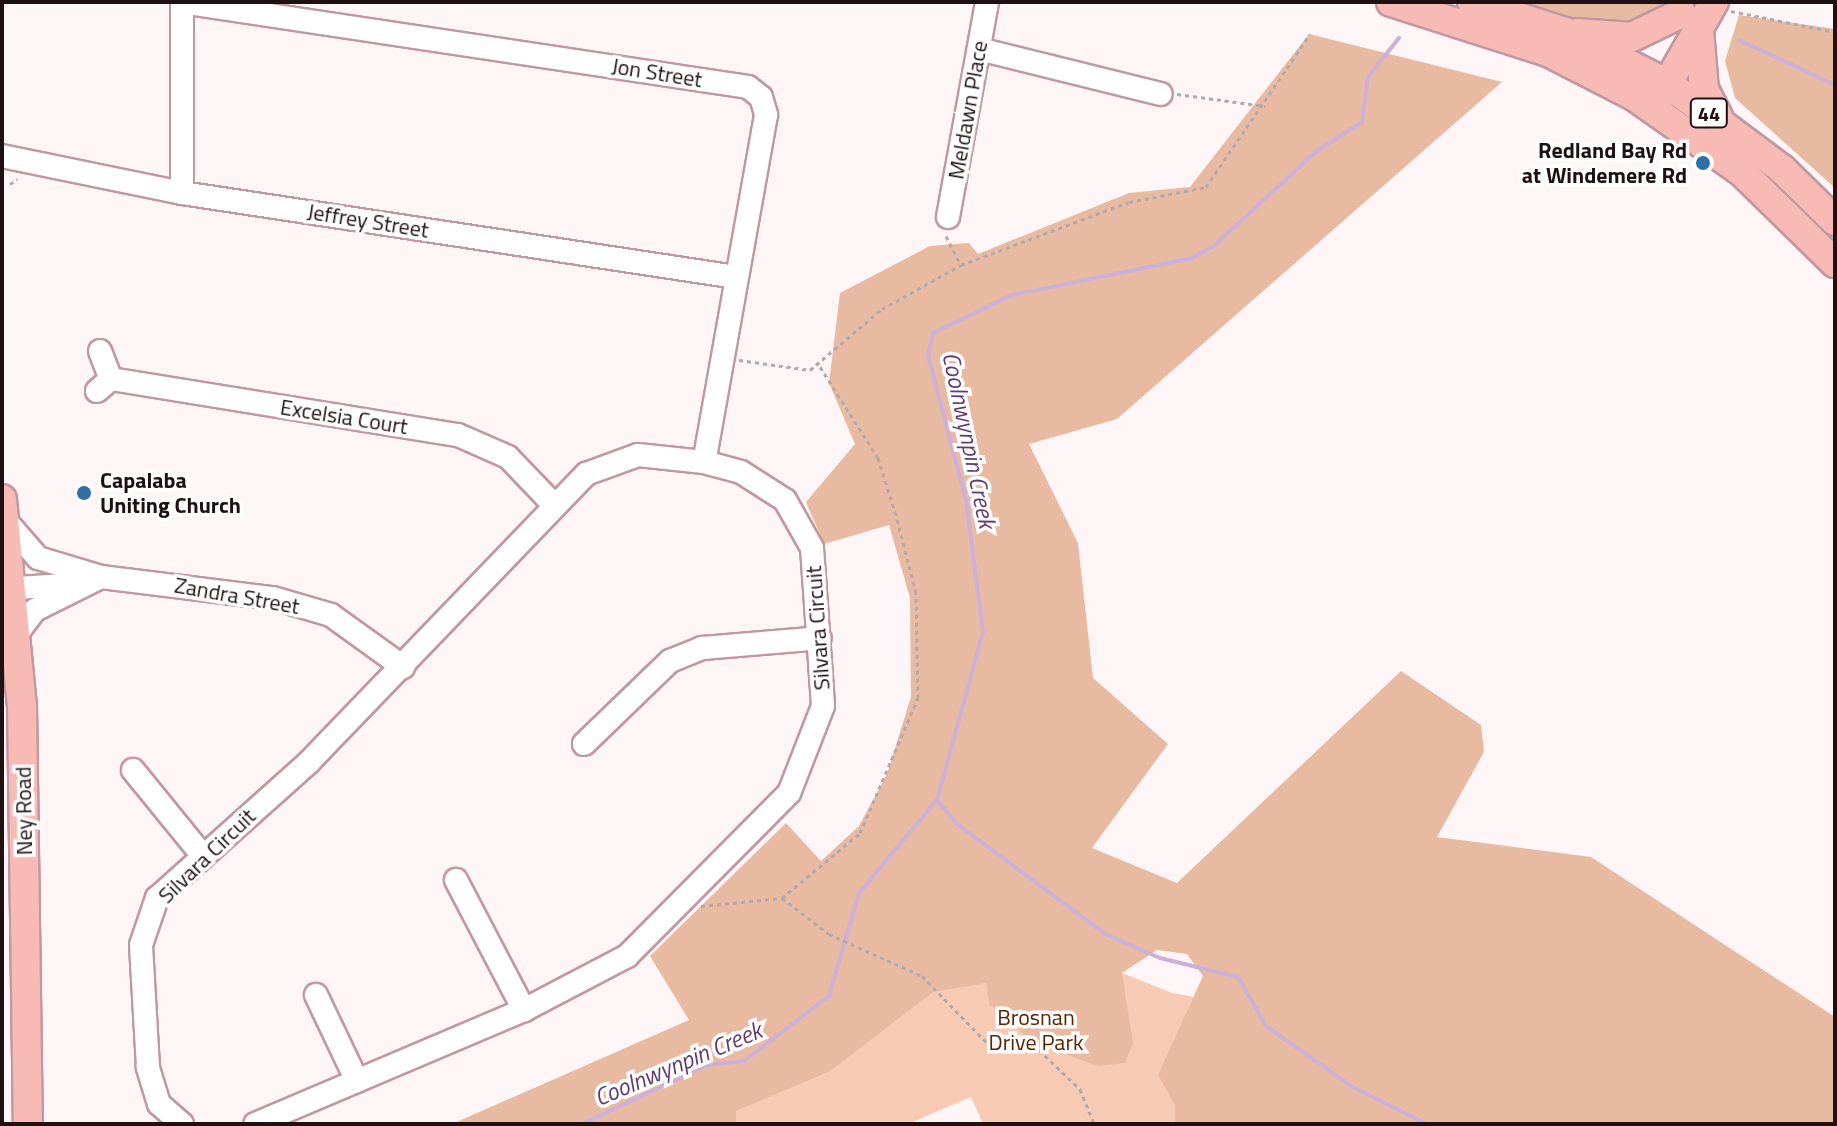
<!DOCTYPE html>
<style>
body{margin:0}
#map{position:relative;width:1837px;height:1126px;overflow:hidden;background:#fef5f7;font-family:"Titillium Web",sans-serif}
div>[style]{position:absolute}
.green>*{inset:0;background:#f6cab3}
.forest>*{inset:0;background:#e8baa2}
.stream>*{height:4px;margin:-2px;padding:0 2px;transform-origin:2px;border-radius:2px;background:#ccb0d7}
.path>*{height:3px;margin-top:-1.5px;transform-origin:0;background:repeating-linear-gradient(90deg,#b3a8aa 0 4px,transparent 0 8px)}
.roads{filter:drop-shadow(2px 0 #c098a2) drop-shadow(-2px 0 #c098a2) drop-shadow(0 2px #c098a2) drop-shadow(0 -2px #c098a2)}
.minor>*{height:22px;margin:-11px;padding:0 11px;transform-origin:11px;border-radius:11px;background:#fff}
.major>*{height:28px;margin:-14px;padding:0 14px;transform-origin:14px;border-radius:14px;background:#f7bab5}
.dots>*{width:22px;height:22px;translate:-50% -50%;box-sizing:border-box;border:4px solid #fff;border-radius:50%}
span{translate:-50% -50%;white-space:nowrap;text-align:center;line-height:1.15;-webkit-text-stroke:7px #fff;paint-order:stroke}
.shield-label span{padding:2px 6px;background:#fff;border:2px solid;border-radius:6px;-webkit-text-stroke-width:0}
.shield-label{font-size:20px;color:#1e1013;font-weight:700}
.street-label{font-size:22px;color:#1e1013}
.poi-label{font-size:22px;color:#1e1013;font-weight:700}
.right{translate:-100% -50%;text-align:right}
.left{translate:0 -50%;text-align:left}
.park-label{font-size:22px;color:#5a2400}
.water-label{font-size:24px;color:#613c6e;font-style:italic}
.frame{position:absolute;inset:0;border:4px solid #1e1013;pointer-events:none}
</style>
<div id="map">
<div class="green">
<div style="clip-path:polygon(1030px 912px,1122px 973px,1172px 993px,1223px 1002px,1324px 1124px,983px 1124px,971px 1097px,908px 1124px,736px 1124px,735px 1111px,829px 1072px)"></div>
</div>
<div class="forest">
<div style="clip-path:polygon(1526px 2px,1675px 2px,1637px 30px,1602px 30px)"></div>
<div style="clip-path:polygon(1739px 15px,1835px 29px,1835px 188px,1735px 98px,1725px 61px)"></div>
<div style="clip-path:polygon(1309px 34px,1502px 82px,1117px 419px,1029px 444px,1078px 543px,1093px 678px,1168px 744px,1092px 848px,1177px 883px,1401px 671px,1481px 725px,1484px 752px,1437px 837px,1591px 857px,1835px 1017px,1835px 1124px,1175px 1124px,1175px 1105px,1158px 1075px,1203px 976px,1187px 954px,1157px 950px,1122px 973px,1133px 1044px,1125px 1063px,1098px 1066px,1026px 1040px,1010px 1013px,990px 1006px,986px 983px,933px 992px,829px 1072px,736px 1111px,736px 1124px,452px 1124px,689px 1020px,650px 956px,786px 823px,821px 861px,859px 826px,887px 774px,911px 697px,910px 598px,889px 525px,824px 544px,806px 502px,855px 444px,829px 383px,840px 293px,930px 246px,969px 243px,978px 254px,1129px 193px,1190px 187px)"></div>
</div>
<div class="stream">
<div style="left:1739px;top:40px;width:106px;rotate:25.1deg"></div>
<div style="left:937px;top:800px;width:31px;rotate:50deg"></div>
<div style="left:957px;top:824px;width:184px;rotate:36.6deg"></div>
<div style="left:1105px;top:934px;width:60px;rotate:23.6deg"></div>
<div style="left:1160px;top:958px;width:80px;rotate:13.7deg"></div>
<div style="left:1238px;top:977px;width:56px;rotate:60.3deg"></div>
<div style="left:1266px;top:1026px;width:104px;rotate:35.2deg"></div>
<div style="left:1351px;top:1086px;width:85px;rotate:26.6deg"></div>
<div style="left:582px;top:1124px;width:138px;rotate:-25.3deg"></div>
<div style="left:707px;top:1065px;width:37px;rotate:-6deg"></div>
<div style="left:744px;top:1061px;width:107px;rotate:-37.4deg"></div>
<div style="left:829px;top:996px;width:107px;rotate:-73.8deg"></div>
<div style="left:859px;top:893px;width:121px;rotate:-50deg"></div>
<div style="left:937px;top:800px;width:174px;rotate:-74.7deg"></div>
<div style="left:983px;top:632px;width:133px;rotate:-97.3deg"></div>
<div style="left:966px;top:500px;width:150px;rotate:-104.7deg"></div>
<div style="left:928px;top:355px;width:23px;rotate:-77deg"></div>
<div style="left:933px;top:333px;width:88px;rotate:-25.7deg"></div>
<div style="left:1012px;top:295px;width:184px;rotate:-11.6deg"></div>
<div style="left:1192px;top:258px;width:25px;rotate:-29deg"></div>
<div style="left:1214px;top:246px;width:138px;rotate:-42.9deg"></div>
<div style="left:1315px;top:152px;width:56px;rotate:-32.6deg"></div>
<div style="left:1362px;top:122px;width:45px;rotate:-82.4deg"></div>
<div style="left:1368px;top:77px;width:50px;rotate:-51.5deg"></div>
</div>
<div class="path">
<div style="left:1731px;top:11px;width:106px;rotate:11.4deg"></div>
<div style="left:1177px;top:94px;width:89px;rotate:7.8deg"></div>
<div style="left:10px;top:184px;width:9px;rotate:-32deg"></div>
<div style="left:946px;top:236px;width:33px;rotate:63deg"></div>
<div style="left:739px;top:360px;width:72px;rotate:8deg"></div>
<div style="left:810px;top:370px;width:94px;rotate:-40.3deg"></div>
<div style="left:882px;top:309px;width:90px;rotate:-29.1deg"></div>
<div style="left:961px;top:265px;width:179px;rotate:-20.6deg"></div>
<div style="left:1129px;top:202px;width:78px;rotate:-11deg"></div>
<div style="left:1206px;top:187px;width:185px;rotate:-55.8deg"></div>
<div style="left:782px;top:898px;width:59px;rotate:37.5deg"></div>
<div style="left:829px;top:934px;width:102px;rotate:24.3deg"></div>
<div style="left:922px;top:976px;width:96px;rotate:45.8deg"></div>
<div style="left:989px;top:1045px;width:50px;rotate:5.7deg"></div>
<div style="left:1039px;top:1050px;width:57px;rotate:43.6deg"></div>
<div style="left:1080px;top:1089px;width:38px;rotate:68deg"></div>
<div style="left:701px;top:906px;width:81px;rotate:-5.6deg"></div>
<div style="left:782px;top:898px;width:102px;rotate:-39.8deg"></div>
<div style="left:860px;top:833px;width:147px;rotate:-66.8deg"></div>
<div style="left:918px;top:698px;width:105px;rotate:-91.1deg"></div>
<div style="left:916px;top:593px;width:81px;rotate:-104.4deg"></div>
<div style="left:896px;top:515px;width:60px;rotate:-107.5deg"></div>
<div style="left:878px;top:458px;width:110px;rotate:-122.4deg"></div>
</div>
<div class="roads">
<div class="minor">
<div style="left:182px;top:2px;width:572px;rotate:8.54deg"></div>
<div style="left:748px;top:87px;width:16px;rotate:38deg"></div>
<div style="left:761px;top:97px;width:19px;rotate:74deg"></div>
<div style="left:766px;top:115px;width:352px;rotate:100.1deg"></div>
<div style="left:182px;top:2px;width:191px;rotate:90deg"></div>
<div style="left:979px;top:49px;width:187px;rotate:13.9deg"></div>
<div style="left:2px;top:156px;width:184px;rotate:11.6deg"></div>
<div style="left:182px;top:193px;width:560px;rotate:8.62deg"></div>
<div style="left:948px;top:217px;width:219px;rotate:-79.7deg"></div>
<div style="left:100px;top:351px;width:30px;rotate:69deg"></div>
<div style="left:97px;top:391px;width:18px;rotate:-41deg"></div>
<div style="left:111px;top:379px;width:351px;rotate:9.2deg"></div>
<div style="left:458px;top:435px;width:55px;rotate:23.7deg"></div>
<div style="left:508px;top:457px;width:66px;rotate:46.2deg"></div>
<div style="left:5px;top:520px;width:50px;rotate:49deg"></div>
<div style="left:38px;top:558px;width:66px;rotate:16.8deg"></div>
<div style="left:101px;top:577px;width:173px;rotate:7deg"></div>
<div style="left:273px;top:598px;width:60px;rotate:16.3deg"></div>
<div style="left:331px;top:615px;width:89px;rotate:35.8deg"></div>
<div style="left:2px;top:589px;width:77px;rotate:-3.7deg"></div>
<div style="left:16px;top:635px;width:31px;rotate:-53deg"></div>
<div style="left:35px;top:610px;width:74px;rotate:-26.6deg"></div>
<div style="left:584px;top:744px;width:120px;rotate:-44deg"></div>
<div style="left:670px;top:661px;width:35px;rotate:-22deg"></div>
<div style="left:702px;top:648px;width:118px;rotate:-4.8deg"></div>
<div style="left:133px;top:770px;width:111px;rotate:50.9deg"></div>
<div style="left:456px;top:880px;width:147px;rotate:62.4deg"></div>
<div style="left:316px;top:995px;width:95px;rotate:64.5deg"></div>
<div style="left:182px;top:1124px;width:30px;rotate:-139deg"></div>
<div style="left:159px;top:1104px;width:39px;rotate:-107deg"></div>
<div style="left:148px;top:1067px;width:122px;rotate:-93.3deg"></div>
<div style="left:141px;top:945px;width:50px;rotate:-71.2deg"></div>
<div style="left:157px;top:898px;width:204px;rotate:-41.8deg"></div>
<div style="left:309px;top:762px;width:400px;rotate:-46.1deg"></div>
<div style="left:586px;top:474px;width:55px;rotate:-20.1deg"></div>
<div style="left:638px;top:455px;width:66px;rotate:6.1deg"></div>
<div style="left:704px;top:462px;width:38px;rotate:15deg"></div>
<div style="left:741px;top:472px;width:52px;rotate:32.5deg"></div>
<div style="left:785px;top:500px;width:55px;rotate:60.6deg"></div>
<div style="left:812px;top:548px;width:158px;rotate:86deg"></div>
<div style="left:823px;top:706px;width:93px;rotate:111.3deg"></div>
<div style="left:789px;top:793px;width:230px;rotate:134.8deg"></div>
<div style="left:627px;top:956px;width:116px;rotate:152.3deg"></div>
<div style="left:524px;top:1010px;width:292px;rotate:157deg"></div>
</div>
<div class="major">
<div style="left:1391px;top:2px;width:165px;rotate:17.7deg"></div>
<div style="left:1548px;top:52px;width:97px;rotate:27.1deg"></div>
<div style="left:1634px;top:96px;width:133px;rotate:35.2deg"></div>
<div style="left:1743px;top:173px;width:129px;rotate:44.4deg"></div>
<div style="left:1472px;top:2px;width:98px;rotate:17.9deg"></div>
<div style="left:1565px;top:32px;width:115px;rotate:26.8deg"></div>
<div style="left:1668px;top:84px;width:142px;rotate:36.7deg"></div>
<div style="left:1782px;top:169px;width:74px;rotate:44.5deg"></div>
<div style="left:1699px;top:30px;width:59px;rotate:85.2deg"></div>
<div style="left:1704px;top:89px;width:31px;rotate:63deg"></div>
<div style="left:1578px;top:33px;width:54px;rotate:4.2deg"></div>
<div style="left:1632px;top:37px;width:55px;rotate:-25.6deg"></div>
<div style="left:1658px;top:100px;width:113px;rotate:-60.3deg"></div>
<div style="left:2px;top:499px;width:207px;rotate:84.5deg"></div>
<div style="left:22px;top:705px;width:419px;rotate:89.2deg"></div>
</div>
</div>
<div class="dots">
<div style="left:1703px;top:163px;background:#2f6fa5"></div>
<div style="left:84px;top:493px;background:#2f6fa5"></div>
</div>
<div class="shield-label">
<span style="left:1709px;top:113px">44</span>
</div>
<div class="street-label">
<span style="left:657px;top:73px;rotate:9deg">Jon Street</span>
<span style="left:968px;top:110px;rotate:-80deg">Meldawn Place</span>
<span style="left:368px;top:221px;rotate:9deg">Jeffrey Street</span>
<span style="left:344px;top:417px;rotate:9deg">Excelsia Court</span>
<span style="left:237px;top:596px;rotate:10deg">Zandra Street</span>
<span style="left:818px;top:628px;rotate:-94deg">Silvara Circuit</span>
<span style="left:24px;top:811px;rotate:-91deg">Ney Road</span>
<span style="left:207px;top:856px;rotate:-44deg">Silvara Circuit</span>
</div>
<div class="poi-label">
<span class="right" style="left:1687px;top:163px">Redland Bay Rd<br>at Windemere Rd</span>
<span class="left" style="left:100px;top:493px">Capalaba<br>Uniting Church</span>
</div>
<div class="park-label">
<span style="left:1036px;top:1030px">Brosnan<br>Drive Park</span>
</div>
<div class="water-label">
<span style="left:969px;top:440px;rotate:78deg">Coolnwynpin Creek</span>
<span style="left:678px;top:1064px;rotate:-23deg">Coolnwynpin Creek</span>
</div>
<div class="frame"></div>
</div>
